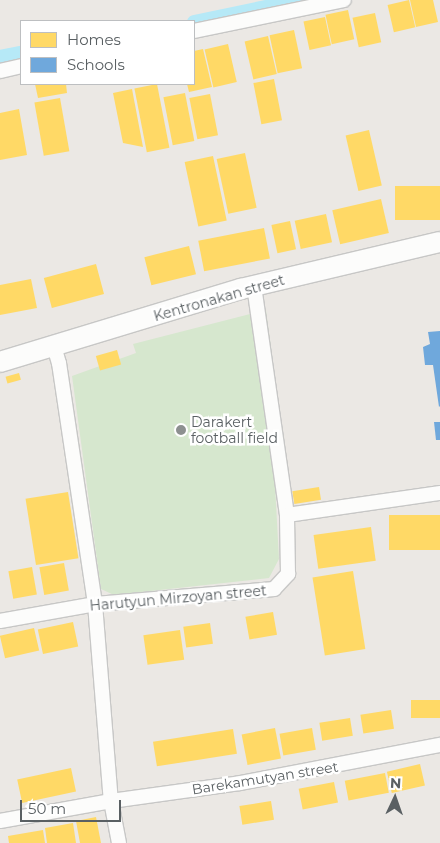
<!DOCTYPE html>
<style>
body{margin:0}
#map{position:relative;width:440px;height:843px;overflow:hidden;background:#ebe8e4;font-family:Montserrat,sans-serif}
div>[style]{position:absolute}
.green>*{inset:0;background:#d6e7ce}
.homes>*{inset:0;background:#ffd966;transform-origin:0 0}
.schools>*{inset:0;background:#6fa8dc}
.canal>*{height:14px;margin:-7px;padding:0 7px;transform-origin:7px;border-radius:7px;background:#b6e9f7}
.roads{filter:drop-shadow(1px 0 #c7c7c6) drop-shadow(-1px 0 #c7c7c6) drop-shadow(0 1px #c7c7c6) drop-shadow(0 -1px #c7c7c6)}
.minor>*{height:14px;margin:-7px;padding:0 7px;transform-origin:7px;border-radius:7px;background:#fcfcfb}
.secondary>*{height:20px;margin:-10px;padding:0 10px;transform-origin:10px;border-radius:10px;background:#fcfcfb}
.dots>*{width:14px;height:14px;translate:-50% -50%;box-sizing:border-box;border:2px solid #fff;border-radius:50%}
span{translate:-50% -50%;white-space:nowrap;text-align:center;line-height:1.15;-webkit-text-stroke:5px #fff;paint-order:stroke}
.street-label{font-size:14px;color:#5a6063}
.poi-label{font-size:14px;color:#5a6063}
.left{translate:0 -50%;text-align:left}
.legend{position:absolute;left:20px;top:20px;width:175px;height:65px;box-sizing:border-box;background:#fff;border:1px solid #bdbfc1;margin:0;padding:6px 9px;list-style:none;font-size:15px;color:#5a6063}
.legend li{display:flex;align-items:center;gap:10px;height:25px}
.legend b{width:25px;border:1px solid #bdbfc1}
.north{position:absolute;left:370px;top:773px;width:50px;height:50px;-webkit-text-stroke:4px #fff;paint-order:stroke;rotate:3deg;font-size:14px;font-weight:700;line-height:20px;text-align:center;color:#5a6063}
.north::after{content:'';display:block;margin:auto;width:18px;height:22px;background:#5a6063;clip-path:polygon(50% 0,100% 100%,50% 72%,0 100%)}
.scale{position:absolute;left:20px;top:800px;width:101px;height:22px;box-sizing:border-box;border:2px solid #5a6063;border-top:0;padding-left:6px;font-size:15px;line-height:18px;white-space:nowrap;color:#5a6063;-webkit-text-stroke:4px #fff;paint-order:stroke}
</style>
<div id="map">
<div class="green">
<div style="clip-path:polygon(266px 310px,289px 483px,275px 485px,279px 559px,269px 578px,114px 595px,101px 589px,72px 376px,136px 353px,133px 344px)"></div>
</div>
<div class="homes">
<div style="left:409px;top:0;width:28px;height:22px;rotate:77deg"></div>
<div style="clip-path:polygon(410px 0,433px 0,438px 22px,416px 27px)"></div>
<div style="left:348px;top:10px;width:30px;height:23px;rotate:78deg"></div>
<div style="left:375px;top:13px;width:30px;height:23px;rotate:78deg"></div>
<div style="left:325px;top:17px;width:29px;height:22px;rotate:78deg"></div>
<div style="left:294px;top:30px;width:39px;height:25px;rotate:78deg"></div>
<div style="left:268px;top:36px;width:39px;height:24px;rotate:77deg"></div>
<div style="left:228px;top:44px;width:39px;height:24px;rotate:77deg"></div>
<div style="clip-path:polygon(203px 49px,212px 87px,189px 92px,187px 84px,194px 84px,194px 51px)"></div>
<div style="left:274px;top:79px;width:42px;height:21px;rotate:79deg"></div>
<div style="clip-path:polygon(35px 84px,66px 84px,67px 93px,38px 98px)"></div>
<div style="left:157px;top:84px;width:65px;height:23px;rotate:79deg"></div>
<div style="clip-path:polygon(132px 89px,143px 147px,123px 143px,113px 93px)"></div>
<div style="left:185px;top:93px;width:49px;height:22px;rotate:79deg"></div>
<div style="left:210px;top:94px;width:42px;height:21px;rotate:79deg"></div>
<div style="left:60px;top:98px;width:54px;height:26px;rotate:80deg"></div>
<div style="clip-path:polygon(19px 109px,27px 155px,0 160px,0 113px)"></div>
<div style="left:369px;top:130px;width:57px;height:24px;rotate:77deg"></div>
<div style="left:245px;top:153px;width:56px;height:29px;rotate:78deg"></div>
<div style="left:213px;top:156px;width:66px;height:29px;rotate:78deg"></div>
<div style="left:440px;top:186px;width:34px;height:45px;rotate:90deg"></div>
<div style="left:381px;top:199px;width:35px;height:50px;rotate:77deg"></div>
<div style="left:326px;top:214px;width:29px;height:32px;rotate:78deg"></div>
<div style="left:290px;top:221px;width:29px;height:19px;rotate:78deg"></div>
<div style="left:264px;top:228px;width:31px;height:67px;rotate:79deg"></div>
<div style="left:189px;top:246px;width:29px;height:46px;rotate:76deg"></div>
<div style="left:96px;top:264px;width:31px;height:54px;rotate:75deg"></div>
<div style="clip-path:polygon(31px 279px,37px 308px,0 315px,0 285px)"></div>
<div style="left:117px;top:350px;width:15px;height:22px;rotate:74deg"></div>
<div style="left:19px;top:373px;width:7px;height:14px;rotate:74deg"></div>
<div style="left:319px;top:487px;width:13px;height:27px;rotate:81deg"></div>
<div style="left:68px;top:492px;width:67px;height:43px;rotate:81deg"></div>
<div style="left:440px;top:515px;width:35px;height:51px;rotate:90deg"></div>
<div style="left:371px;top:527px;width:34px;height:58px;rotate:82deg"></div>
<div style="left:64px;top:563px;width:28px;height:25px;rotate:80deg"></div>
<div style="left:32px;top:567px;width:28px;height:24px;rotate:80deg"></div>
<div style="left:353px;top:571px;width:79px;height:41px;rotate:81deg"></div>
<div style="left:273px;top:612px;width:23px;height:28px;rotate:80deg"></div>
<div style="left:73px;top:622px;width:25px;height:36px;rotate:78deg"></div>
<div style="left:210px;top:623px;width:21px;height:27px;rotate:82deg"></div>
<div style="left:34px;top:628px;width:23px;height:35px;rotate:77deg"></div>
<div style="left:180px;top:630px;width:30px;height:37px;rotate:82deg"></div>
<div style="left:440px;top:700px;width:18px;height:29px;rotate:90deg"></div>
<div style="left:391px;top:710px;width:19px;height:31px;rotate:81deg"></div>
<div style="left:350px;top:718px;width:18px;height:31px;rotate:81deg"></div>
<div style="left:275px;top:728px;width:31px;height:34px;rotate:79deg"></div>
<div style="left:312px;top:728px;width:22px;height:33px;rotate:80deg"></div>
<div style="left:233px;top:729px;width:25px;height:81px;rotate:81deg"></div>
<div style="left:420px;top:764px;width:22px;height:34px;rotate:77deg"></div>
<div style="left:71px;top:768px;width:24px;height:55px;rotate:78deg"></div>
<div style="left:385px;top:773px;width:20px;height:41px;rotate:79deg"></div>
<div style="left:334px;top:782px;width:21px;height:36px;rotate:79deg"></div>
<div style="left:271px;top:801px;width:19px;height:32px;rotate:81deg"></div>
<div style="clip-path:polygon(96px 817px,101px 843px,80px 843px,76px 821px)"></div>
<div style="clip-path:polygon(73px 823px,76px 843px,47px 843px,45px 828px)"></div>
<div style="clip-path:polygon(43px 830px,45px 843px,9px 843px,8px 836px)"></div>
</div>
<div class="schools">
<div style="clip-path:polygon(440px 331px,440px 406px,439px 407px,433px 365px,425px 365px,423px 347px,430px 344px,428px 332px)"></div>
<div style="clip-path:polygon(434px 422px,440px 422px,440px 440px,436px 440px)"></div>
</div>
<div class="canal">
<div style="left:194px;top:22px;width:107px;rotate:-11.8deg"></div>
<div style="left:0;top:57px;width:21px;rotate:-11deg"></div>
</div>
<div class="roads">
<div class="minor">
<div style="left:194px;top:31px;width:153px;rotate:-11.7deg"></div>
<div style="left:0;top:71px;width:22px;rotate:-13deg"></div>
<div style="left:254px;top:286px;width:231px;rotate:81.8deg"></div>
<div style="left:54px;top:346px;width:18px;rotate:74deg"></div>
<div style="left:59px;top:363px;width:244px;rotate:81.5deg"></div>
<div style="left:95px;top:604px;width:198px;rotate:85.4deg"></div>
<div style="left:111px;top:801px;width:43px;rotate:79.2deg"></div>
<div style="left:0;top:621px;width:97px;rotate:-10.1deg"></div>
<div style="left:95px;top:604px;width:180px;rotate:-4.8deg"></div>
<div style="left:274px;top:589px;width:21px;rotate:-47deg"></div>
<div style="left:288px;top:574px;width:59px;rotate:-91deg"></div>
<div style="left:287px;top:515px;width:155px;rotate:-8.2deg"></div>
<div style="left:0;top:821px;width:113px;rotate:-10.2deg"></div>
<div style="left:111px;top:801px;width:130px;rotate:-7.9deg"></div>
<div style="left:240px;top:783px;width:204px;rotate:-10.8deg"></div>
</div>
<div class="secondary">
<div style="left:0;top:362px;width:252px;rotate:-16.9deg"></div>
<div style="left:241px;top:289px;width:204px;rotate:-13.3deg"></div>
</div>
</div>
<div class="dots">
<div style="left:181px;top:430px;background:#8d9090"></div>
</div>
<div class="street-label">
<span style="left:219px;top:298px;rotate:-16deg">Kentronakan street</span>
<span style="left:178px;top:598px;rotate:-5deg">Harutyun Mirzoyan street</span>
<span style="left:265px;top:778px;rotate:-9deg">Barekamutyan street</span>
</div>
<div class="poi-label">
<span class="left" style="left:191px;top:430px">Darakert<br>football field</span>
</div>
<ul class="legend">
<li><b style="height:14px;background:#ffd966"></b>Homes</li>
<li><b style="height:14px;background:#6fa8dc"></b>Schools</li>
</ul>
<div class="north">N</div>
<div class="scale">50 m</div>
</div>
